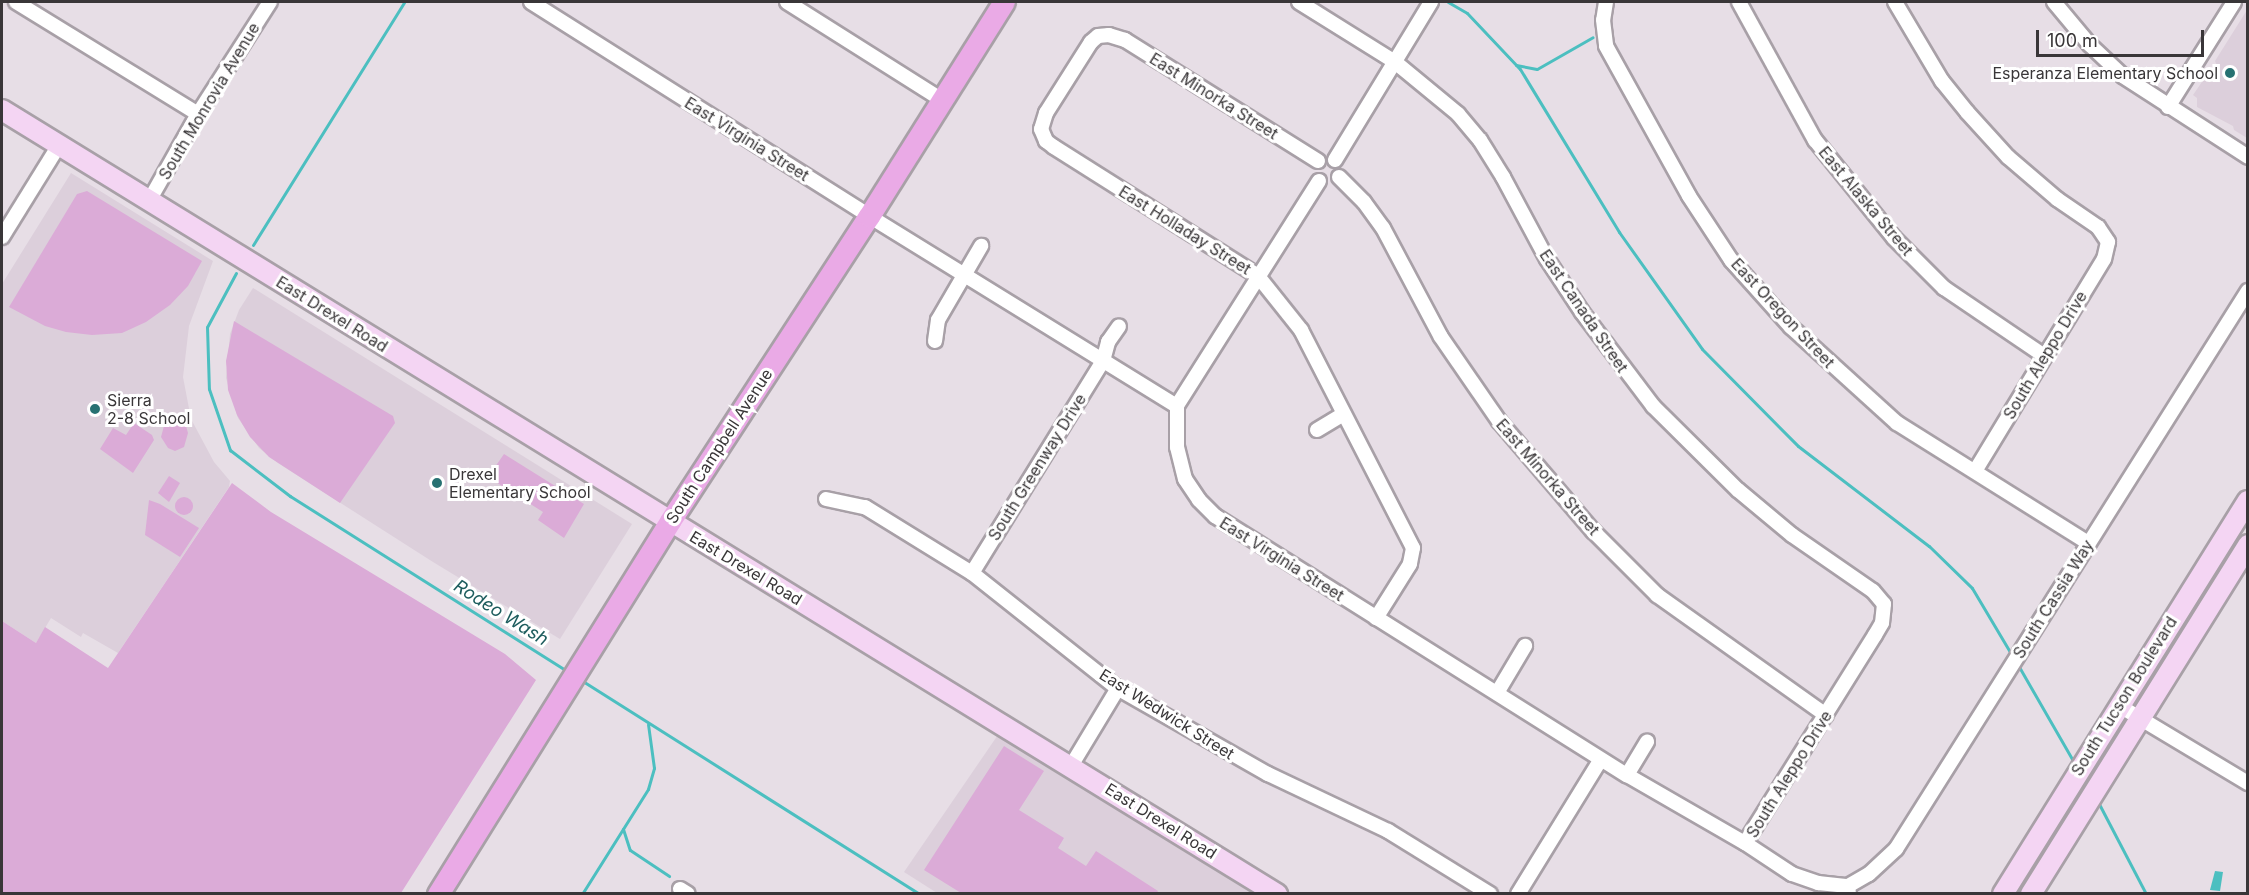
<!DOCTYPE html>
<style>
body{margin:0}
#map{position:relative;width:2249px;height:895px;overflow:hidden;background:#e7dee6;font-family:Inter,sans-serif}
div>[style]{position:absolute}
.built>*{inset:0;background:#dccfdb}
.green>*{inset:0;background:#dbabd7}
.round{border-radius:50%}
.water>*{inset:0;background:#4cbfc0}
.stream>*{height:3px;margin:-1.5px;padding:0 1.5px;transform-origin:1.5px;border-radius:1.5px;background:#4cbfc0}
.roads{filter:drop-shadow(2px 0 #a8a0a7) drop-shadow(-2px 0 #a8a0a7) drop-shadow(0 2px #a8a0a7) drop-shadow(0 -2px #a8a0a7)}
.street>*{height:14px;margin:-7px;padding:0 7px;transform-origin:7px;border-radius:7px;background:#fff}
.secondary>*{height:20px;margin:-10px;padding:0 10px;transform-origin:10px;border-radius:10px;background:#f4d5f3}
.primary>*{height:21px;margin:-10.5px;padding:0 10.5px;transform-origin:10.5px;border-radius:10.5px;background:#eaaae6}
.dots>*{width:16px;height:16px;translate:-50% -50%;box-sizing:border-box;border:3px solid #fff;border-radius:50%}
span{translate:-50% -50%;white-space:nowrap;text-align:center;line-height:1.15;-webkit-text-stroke:6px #fff;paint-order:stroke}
.poi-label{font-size:16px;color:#393638}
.right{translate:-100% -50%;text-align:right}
.left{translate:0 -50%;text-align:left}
.street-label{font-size:16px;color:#393638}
.water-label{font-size:18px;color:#1e5d5e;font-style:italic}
.frame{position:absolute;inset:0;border:3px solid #393638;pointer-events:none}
.scale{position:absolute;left:2036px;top:30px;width:168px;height:27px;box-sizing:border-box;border:3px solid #393638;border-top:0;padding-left:8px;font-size:18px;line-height:21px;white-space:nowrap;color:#393638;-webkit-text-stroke:4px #fff;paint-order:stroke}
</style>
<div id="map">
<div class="built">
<div style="clip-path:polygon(2247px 10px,2247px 138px,2234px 130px,2233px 126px,2197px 107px,2197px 98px,2193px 95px,2206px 76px,2210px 76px,2213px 71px,2217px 66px,2215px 61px)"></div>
<div style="clip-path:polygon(71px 173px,213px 261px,189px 326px,183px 377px,191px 419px,214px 462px,230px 481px,229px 487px,118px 653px,83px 633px,81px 637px,51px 618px,36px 643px,2px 621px,2px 284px)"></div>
<div style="clip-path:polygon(253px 288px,632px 524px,560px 639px,433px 562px,278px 463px,259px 448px,238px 418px,226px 378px,230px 334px,239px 310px)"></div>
<div style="clip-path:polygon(1002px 729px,1266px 893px,937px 893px,904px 872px)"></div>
</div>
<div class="green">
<div style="clip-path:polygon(87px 191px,202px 261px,188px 286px,170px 305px,146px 322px,122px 333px,92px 335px,66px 332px,45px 326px,9px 307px,77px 194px)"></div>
<div style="clip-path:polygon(234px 321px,393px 416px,395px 423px,340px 503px,269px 457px,250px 437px,237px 415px,228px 390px,226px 361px)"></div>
<div style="clip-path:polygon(174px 417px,184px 419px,188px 433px,184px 447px,175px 451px,168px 448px,161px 437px,164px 426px)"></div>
<div style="clip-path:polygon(134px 423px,152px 435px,154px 440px,133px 473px,100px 449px,113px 428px,126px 435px)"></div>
<div style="clip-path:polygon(504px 454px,584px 504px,564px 538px,538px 520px,543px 512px,488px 477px)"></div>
<div style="clip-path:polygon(169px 476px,180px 483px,169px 502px,158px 493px)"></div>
<div style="clip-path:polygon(232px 483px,271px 512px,505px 654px,536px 680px,401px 893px,2px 893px,2px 621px,36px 643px,45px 627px,108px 668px)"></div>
<div class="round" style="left:175px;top:497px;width:18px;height:18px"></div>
<div style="clip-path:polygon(149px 500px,160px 504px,199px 528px,180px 557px,145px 535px)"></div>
<div style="clip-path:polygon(1004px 746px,1044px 771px,1019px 810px,1064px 838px,1058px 848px,1086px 866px,1096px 851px,1158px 891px,1157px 893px,961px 893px,924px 870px)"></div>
</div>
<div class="water">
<div style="clip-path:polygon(2215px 871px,2223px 872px,2220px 891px,2210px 890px)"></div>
</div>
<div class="stream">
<div style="left:1448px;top:2px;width:22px;rotate:30deg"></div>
<div style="left:1467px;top:13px;width:77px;rotate:46.6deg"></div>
<div style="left:1520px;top:69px;width:191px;rotate:58.7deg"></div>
<div style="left:1619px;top:232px;width:143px;rotate:54.6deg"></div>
<div style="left:1702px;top:349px;width:136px;rotate:45.3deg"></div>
<div style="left:1798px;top:446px;width:165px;rotate:37.4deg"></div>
<div style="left:1929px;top:546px;width:60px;rotate:44.3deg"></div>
<div style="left:1972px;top:588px;width:80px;rotate:59.3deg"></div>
<div style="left:1516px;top:65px;width:21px;rotate:11deg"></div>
<div style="left:1537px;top:69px;width:64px;rotate:-29.7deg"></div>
<div style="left:253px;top:245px;width:286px;rotate:-58.1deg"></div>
<div style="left:236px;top:273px;width:61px;rotate:118.2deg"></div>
<div style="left:207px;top:327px;width:62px;rotate:88.2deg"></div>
<div style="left:209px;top:389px;width:65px;rotate:71deg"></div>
<div style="left:230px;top:450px;width:76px;rotate:37.5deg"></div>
<div style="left:290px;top:496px;width:329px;rotate:32.3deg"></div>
<div style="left:2018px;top:665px;width:116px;rotate:60.1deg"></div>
<div style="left:581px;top:680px;width:401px;rotate:32.3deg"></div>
<div style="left:2098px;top:802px;width:104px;rotate:62.4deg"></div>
<div style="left:623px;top:829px;width:22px;rotate:72deg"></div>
<div style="left:630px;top:850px;width:47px;rotate:33.7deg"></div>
<div style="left:582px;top:894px;width:124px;rotate:-57.8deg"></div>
<div style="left:648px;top:789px;width:22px;rotate:-74deg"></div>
<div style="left:654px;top:768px;width:44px;rotate:-97.8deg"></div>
</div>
<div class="roads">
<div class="street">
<div style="left:16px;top:2px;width:214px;rotate:31.6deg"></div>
<div style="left:531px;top:2px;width:400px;rotate:32.3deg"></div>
<div style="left:869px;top:216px;width:362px;rotate:31.7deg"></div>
<div style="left:787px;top:2px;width:183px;rotate:32.3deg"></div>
<div style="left:1299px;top:2px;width:113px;rotate:32deg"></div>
<div style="left:1395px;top:62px;width:82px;rotate:39.5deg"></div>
<div style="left:1458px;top:114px;width:34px;rotate:50deg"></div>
<div style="left:1480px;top:140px;width:44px;rotate:58.1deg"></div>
<div style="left:1503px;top:177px;width:93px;rotate:61.8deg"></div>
<div style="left:1547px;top:259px;width:64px;rotate:56.6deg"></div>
<div style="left:1582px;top:312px;width:118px;rotate:52.9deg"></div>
<div style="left:1653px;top:406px;width:120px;rotate:44.7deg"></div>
<div style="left:1738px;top:490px;width:70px;rotate:39.8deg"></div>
<div style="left:1792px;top:535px;width:98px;rotate:34.7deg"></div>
<div style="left:1873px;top:591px;width:17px;rotate:50deg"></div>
<div style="left:1884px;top:604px;width:19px;rotate:96deg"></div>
<div style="left:1882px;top:623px;width:14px;rotate:120deg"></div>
<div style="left:1875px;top:635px;width:245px;rotate:122deg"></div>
<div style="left:1606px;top:2px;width:18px;rotate:99deg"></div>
<div style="left:1603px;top:20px;width:26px;rotate:83deg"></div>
<div style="left:1606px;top:46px;width:171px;rotate:61deg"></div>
<div style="left:1689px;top:196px;width:77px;rotate:56.7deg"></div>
<div style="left:1731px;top:260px;width:90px;rotate:48.2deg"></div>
<div style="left:1791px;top:327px;width:143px;rotate:42.2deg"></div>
<div style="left:1897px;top:423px;width:226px;rotate:32.1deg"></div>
<div style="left:1739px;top:2px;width:158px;rotate:61.2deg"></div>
<div style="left:1815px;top:140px;width:126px;rotate:51.1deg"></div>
<div style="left:1894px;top:238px;width:71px;rotate:45deg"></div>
<div style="left:1944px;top:288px;width:120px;rotate:34.1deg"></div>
<div style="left:1895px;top:2px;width:92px;rotate:59.3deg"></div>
<div style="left:1942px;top:81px;width:40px;rotate:51deg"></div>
<div style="left:1967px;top:112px;width:61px;rotate:47.7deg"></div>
<div style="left:2008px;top:157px;width:65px;rotate:40.6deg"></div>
<div style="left:2057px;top:199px;width:50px;rotate:34.3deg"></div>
<div style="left:2098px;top:227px;width:18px;rotate:56deg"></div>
<div style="left:2108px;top:242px;width:17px;rotate:103deg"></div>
<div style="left:2104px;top:259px;width:248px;rotate:121.3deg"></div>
<div style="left:2054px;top:2px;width:56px;rotate:50.1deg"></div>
<div style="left:2090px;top:45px;width:45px;rotate:43.2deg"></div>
<div style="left:2123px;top:76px;width:149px;rotate:32.9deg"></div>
<div style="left:2168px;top:107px;width:124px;rotate:-57.8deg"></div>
<div style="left:1335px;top:160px;width:185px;rotate:-58.7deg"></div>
<div style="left:1318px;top:161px;width:228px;rotate:-147.9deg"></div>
<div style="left:1125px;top:40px;width:17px;rotate:-163deg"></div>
<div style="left:1109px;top:35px;width:11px;rotate:175deg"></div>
<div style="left:1098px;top:36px;width:9px;rotate:139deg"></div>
<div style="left:1091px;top:42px;width:84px;rotate:122.4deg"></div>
<div style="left:1046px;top:113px;width:17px;rotate:107deg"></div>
<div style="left:1041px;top:129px;width:13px;rotate:67deg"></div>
<div style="left:1046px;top:141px;width:10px;rotate:37deg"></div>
<div style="left:1054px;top:147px;width:241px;rotate:32.3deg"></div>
<div style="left:1258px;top:276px;width:69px;rotate:51.5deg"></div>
<div style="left:1301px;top:330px;width:245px;rotate:62.8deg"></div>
<div style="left:1413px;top:548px;width:16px;rotate:101deg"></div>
<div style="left:1410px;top:564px;width:64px;rotate:122.2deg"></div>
<div style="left:1339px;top:177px;width:35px;rotate:45deg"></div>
<div style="left:1364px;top:202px;width:32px;rotate:54deg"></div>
<div style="left:1383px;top:228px;width:123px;rotate:62deg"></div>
<div style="left:1441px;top:337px;width:102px;rotate:55.4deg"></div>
<div style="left:1499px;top:421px;width:145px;rotate:49.5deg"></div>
<div style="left:1593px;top:531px;width:91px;rotate:45deg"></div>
<div style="left:1657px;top:595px;width:207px;rotate:35.4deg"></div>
<div style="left:1319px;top:181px;width:266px;rotate:122.3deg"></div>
<div style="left:1177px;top:406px;width:41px;rotate:90deg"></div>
<div style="left:1177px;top:447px;width:33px;rotate:76deg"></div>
<div style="left:1185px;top:479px;width:25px;rotate:56deg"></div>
<div style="left:1199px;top:500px;width:23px;rotate:45deg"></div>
<div style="left:1215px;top:516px;width:487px;rotate:32.2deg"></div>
<div style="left:1627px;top:775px;width:136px;rotate:30deg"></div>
<div style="left:1745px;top:843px;width:56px;rotate:33.4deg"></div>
<div style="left:1792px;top:874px;width:28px;rotate:19deg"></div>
<div style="left:1818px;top:883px;width:30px;rotate:6deg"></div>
<div style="left:149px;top:201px;width:100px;rotate:-60.6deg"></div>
<div style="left:198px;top:114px;width:133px;rotate:-57.3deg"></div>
<div style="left:2px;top:237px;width:108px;rotate:-58.2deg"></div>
<div style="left:935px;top:341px;width:21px;rotate:-82deg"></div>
<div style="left:938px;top:320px;width:86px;rotate:-59.8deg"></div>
<div style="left:1317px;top:430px;width:31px;rotate:-31deg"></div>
<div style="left:826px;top:499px;width:40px;rotate:12deg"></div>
<div style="left:865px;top:507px;width:126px;rotate:31.7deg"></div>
<div style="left:972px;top:573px;width:185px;rotate:38.4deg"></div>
<div style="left:1117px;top:688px;width:174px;rotate:29.7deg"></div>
<div style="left:1268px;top:774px;width:133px;rotate:25.4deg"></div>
<div style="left:1388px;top:831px;width:120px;rotate:31.7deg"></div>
<div style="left:972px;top:573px;width:249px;rotate:-58.3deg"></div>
<div style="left:1103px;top:361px;width:20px;rotate:-75deg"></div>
<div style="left:1108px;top:342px;width:19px;rotate:-55deg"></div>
<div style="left:1497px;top:693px;width:55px;rotate:-59.2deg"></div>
<div style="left:2118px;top:705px;width:152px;rotate:31deg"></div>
<div style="left:1071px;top:766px;width:91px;rotate:-58.9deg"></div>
<div style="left:1627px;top:775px;width:39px;rotate:-59deg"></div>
<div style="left:680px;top:889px;width:9px;rotate:32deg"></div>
<div style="left:1518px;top:894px;width:158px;rotate:-58.4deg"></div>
<div style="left:1849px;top:894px;width:8px;rotate:-97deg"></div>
<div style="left:1848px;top:886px;width:24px;rotate:-30deg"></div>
<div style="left:1869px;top:874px;width:37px;rotate:-43deg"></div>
<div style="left:1896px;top:849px;width:660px;rotate:-57.76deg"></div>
</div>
<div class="secondary">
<div style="left:2px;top:110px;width:1497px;rotate:31.59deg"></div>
<div style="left:2003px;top:894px;width:463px;rotate:-58.1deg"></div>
<div style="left:2031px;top:894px;width:411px;rotate:-58.1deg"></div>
</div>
<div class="primary">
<div style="left:438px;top:894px;width:439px;rotate:-58.1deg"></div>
<div style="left:670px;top:521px;width:364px;rotate:-56.9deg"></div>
<div style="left:869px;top:216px;width:253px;rotate:-57.8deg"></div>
</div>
</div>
<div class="dots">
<div style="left:2230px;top:73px;background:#277172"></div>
<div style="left:95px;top:409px;background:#277172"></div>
<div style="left:437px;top:483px;background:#277172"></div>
</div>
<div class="poi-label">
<span class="right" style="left:2218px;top:73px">Esperanza Elementary School</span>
<span class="left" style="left:107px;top:409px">Sierra<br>2-8 School</span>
<span class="left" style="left:449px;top:483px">Drexel<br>Elementary School</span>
</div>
<div class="street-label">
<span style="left:1214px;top:96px;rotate:32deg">East Minorka Street</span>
<span style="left:209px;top:101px;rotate:-59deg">South Monrovia Avenue</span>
<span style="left:747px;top:139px;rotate:32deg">East Virginia Street</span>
<span style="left:1866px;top:201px;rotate:50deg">East Alaska Street</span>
<span style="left:1185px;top:230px;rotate:32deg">East Holladay Street</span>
<span style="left:1584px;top:311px;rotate:56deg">East Canada Street</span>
<span style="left:1783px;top:313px;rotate:47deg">East Oregon Street</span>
<span style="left:332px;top:314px;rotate:32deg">East Drexel Road</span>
<span style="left:2045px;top:355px;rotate:-59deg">South Aleppo Drive</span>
<span style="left:719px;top:446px;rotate:-57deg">South Campbell Avenue</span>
<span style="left:1037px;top:467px;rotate:-58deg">South Greenway Drive</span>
<span style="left:1548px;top:477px;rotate:49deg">East Minorka Street</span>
<span style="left:1282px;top:559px;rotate:32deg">East Virginia Street</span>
<span style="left:746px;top:568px;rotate:31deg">East Drexel Road</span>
<span style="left:2053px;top:599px;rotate:-58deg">South Cassia Way</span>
<span style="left:2124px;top:696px;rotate:-58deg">South Tucson Boulevard</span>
<span style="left:1167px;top:714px;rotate:32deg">East Wedwick Street</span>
<span style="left:1789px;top:774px;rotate:-58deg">South Aleppo Drive</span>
<span style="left:1161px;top:821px;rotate:32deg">East Drexel Road</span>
</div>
<div class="water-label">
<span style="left:501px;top:613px;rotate:32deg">Rodeo Wash</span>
</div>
<div class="frame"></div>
<div class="scale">100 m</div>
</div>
